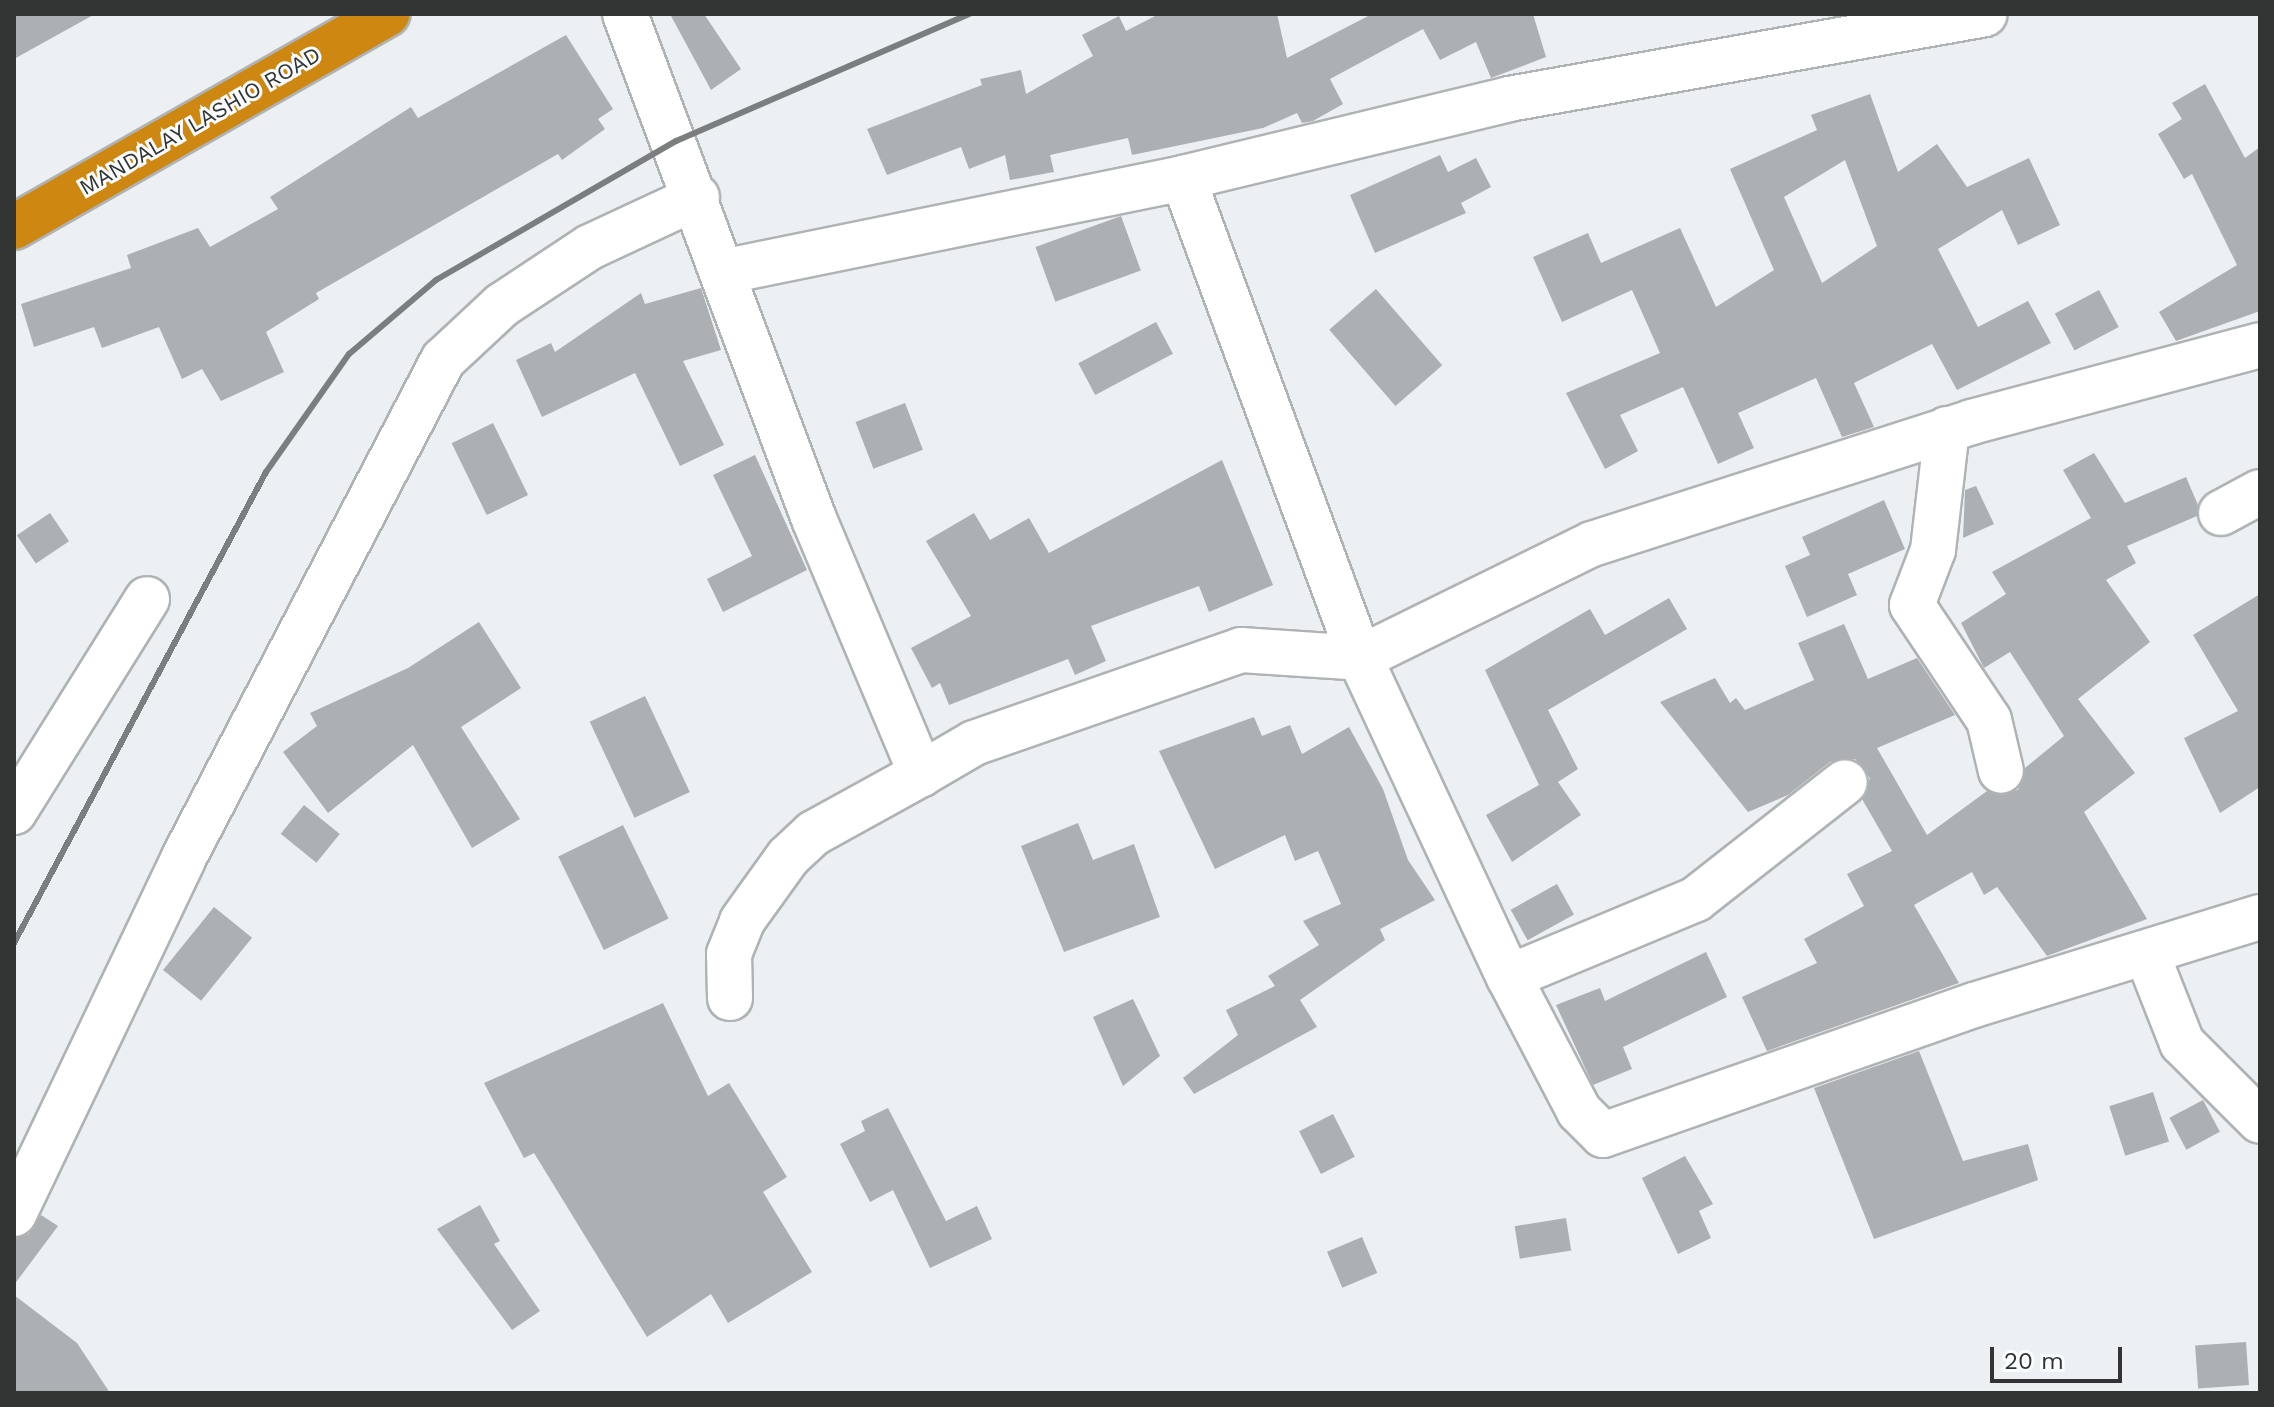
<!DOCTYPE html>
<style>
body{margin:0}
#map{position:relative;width:2274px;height:1407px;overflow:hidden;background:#ecf0f2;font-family:"Work Sans",sans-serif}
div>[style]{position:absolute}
.building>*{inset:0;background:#acb0b2;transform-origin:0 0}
.roads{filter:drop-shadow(2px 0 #afb3b4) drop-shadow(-2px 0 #afb3b4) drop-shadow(0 2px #afb3b4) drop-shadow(0 -2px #afb3b4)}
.street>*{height:44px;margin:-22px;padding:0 22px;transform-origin:22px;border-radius:22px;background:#fff}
.highway>*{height:44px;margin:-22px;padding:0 22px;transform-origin:22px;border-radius:22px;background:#ce8710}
.rail>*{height:6px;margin:-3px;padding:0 3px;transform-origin:3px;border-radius:3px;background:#7b7e7e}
span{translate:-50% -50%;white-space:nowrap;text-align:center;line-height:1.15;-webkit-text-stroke:6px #f9fdff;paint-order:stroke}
.street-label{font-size:22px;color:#323434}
.frame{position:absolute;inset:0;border:16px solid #323434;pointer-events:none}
.scale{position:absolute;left:1990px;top:1347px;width:132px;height:36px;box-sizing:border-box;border:4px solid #323434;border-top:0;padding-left:10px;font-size:24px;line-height:28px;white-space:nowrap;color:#323434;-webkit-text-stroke:6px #f9fdff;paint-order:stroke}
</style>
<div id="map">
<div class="building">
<div style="clip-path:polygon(14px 14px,95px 14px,14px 59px)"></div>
<div style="clip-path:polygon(670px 14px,704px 14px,741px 69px,711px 90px)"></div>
<div style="clip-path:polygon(1159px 14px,1277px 14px,1287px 58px,1372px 14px,1533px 14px,1546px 57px,1491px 78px,1476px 42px,1440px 60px,1423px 29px,1330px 79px,1343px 104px,1313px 121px,1302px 123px,1297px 113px,1263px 128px,1132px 155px,1128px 138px,1050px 155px,1054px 172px,1010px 180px,1005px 155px,969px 169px,961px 147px,887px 175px,867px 129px,982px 85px,980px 79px,1021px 70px,1026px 94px,1093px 56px,1082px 35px,1119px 16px,1126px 31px)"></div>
<div style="clip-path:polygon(566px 35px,613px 109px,598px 119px,605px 129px,562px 160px,558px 154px,316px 293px,319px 299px,266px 332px,284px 372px,221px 401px,202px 369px,182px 379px,159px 327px,102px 348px,94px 327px,34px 347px,21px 304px,131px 268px,127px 255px,198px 228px,210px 247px,278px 209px,270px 197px,411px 107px,418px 118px)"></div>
<div style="clip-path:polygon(2205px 84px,2245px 158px,2260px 147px,2260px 311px,2176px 341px,2159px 312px,2237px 265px,2192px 174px,2184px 179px,2158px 134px,2182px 119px,2172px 103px)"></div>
<div style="clip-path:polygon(evenodd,1870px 94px,1898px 172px,1937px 144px,1967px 187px,2029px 158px,2060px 225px,2018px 245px,2002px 210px,1938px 249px,1978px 327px,2028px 301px,2051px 343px,1957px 390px,1932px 344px,1854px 383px,1874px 427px,1842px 437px,1816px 378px,1738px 413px,1754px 448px,1718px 464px,1683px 387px,1620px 415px,1638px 451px,1605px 469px,1566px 393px,1660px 353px,1632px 290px,1562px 322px,1533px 257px,1588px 233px,1601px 263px,1680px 228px,1716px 307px,1774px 270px,1730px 169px,1817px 130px,1811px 115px,1870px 94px,1845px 160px,1877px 246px,1822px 283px,1784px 197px,1845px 160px)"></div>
<div style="clip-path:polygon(1440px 155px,1448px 172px,1476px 158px,1491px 187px,1461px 203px,1466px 213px,1375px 253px,1350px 195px)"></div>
<div style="left:1121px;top:216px;width:58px;height:91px;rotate:70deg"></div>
<div style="clip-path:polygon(701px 288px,721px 350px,683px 361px,724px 445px,680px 466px,635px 373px,542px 417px,516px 360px,551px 343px,555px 352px,641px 293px,645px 304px)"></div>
<div style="left:1376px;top:289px;width:101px;height:62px;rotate:49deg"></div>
<div style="left:2099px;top:290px;width:42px;height:50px;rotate:62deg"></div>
<div style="left:1156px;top:322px;width:36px;height:88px;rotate:62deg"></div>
<div style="left:905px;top:403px;width:50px;height:53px;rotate:69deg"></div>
<div style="left:493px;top:423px;width:80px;height:46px;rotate:64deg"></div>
<div style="clip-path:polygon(2094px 453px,2125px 503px,2186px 477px,2198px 505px,2197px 516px,2127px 546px,2136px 563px,2106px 580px,2150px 642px,2078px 699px,2135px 773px,2084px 812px,2147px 919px,2047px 956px,1997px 887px,1984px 895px,1972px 872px,1914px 905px,1959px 983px,1767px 1051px,1742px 997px,1817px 963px,1804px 939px,1864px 906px,1847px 874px,1892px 851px,1862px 799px,1870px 778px,1855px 759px,1830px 762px,1788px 795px,1748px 812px,1660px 702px,1715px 678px,1730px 703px,1736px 698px,1745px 710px,1814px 680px,1798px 643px,1844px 624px,1868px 679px,1917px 658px,1955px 715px,1877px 748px,1927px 835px,1987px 791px,2018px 790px,2025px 768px,2064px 736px,2010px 652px,1984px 668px,1961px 623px,2006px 594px,1992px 572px,2091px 518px,2063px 470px)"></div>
<div style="clip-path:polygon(755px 455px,807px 570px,723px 612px,707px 579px,752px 556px,713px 475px)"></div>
<div style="clip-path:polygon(1222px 460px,1273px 585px,1209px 612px,1199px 586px,1091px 626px,1106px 661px,1075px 675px,1068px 659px,949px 705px,940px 683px,932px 688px,911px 648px,971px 616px,926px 541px,974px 513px,990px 540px,1029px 518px,1049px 553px)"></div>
<div style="clip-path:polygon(1976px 486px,1994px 524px,1963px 538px,1965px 490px)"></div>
<div style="clip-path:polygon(1884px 500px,1905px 549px,1848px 574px,1857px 595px,1807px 617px,1785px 566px,1810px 555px,1802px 537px)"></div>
<div style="left:50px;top:513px;width:34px;height:40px;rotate:56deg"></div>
<div style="clip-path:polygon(2260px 594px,2260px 787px,2220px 813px,2184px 738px,2238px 711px,2193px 635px)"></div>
<div style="clip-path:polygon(1669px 598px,1687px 629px,1548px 710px,1578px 769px,1558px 782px,1581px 815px,1512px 862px,1486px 815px,1539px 785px,1485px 670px,1590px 609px,1605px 635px)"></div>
<div style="clip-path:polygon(479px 622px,521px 688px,461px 727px,520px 819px,472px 848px,413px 745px,328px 813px,283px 752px,317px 726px,310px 713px,408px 668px)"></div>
<div style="left:645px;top:696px;width:106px;height:61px;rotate:65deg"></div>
<div style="clip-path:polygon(1254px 717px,1262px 736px,1290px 725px,1302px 754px,1349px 727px,1383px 789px,1408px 860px,1435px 900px,1380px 929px,1385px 940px,1300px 1000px,1317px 1027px,1194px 1094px,1183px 1078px,1238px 1035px,1226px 1010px,1275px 986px,1268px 976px,1319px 945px,1303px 921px,1341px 904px,1318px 851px,1295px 861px,1285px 835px,1215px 869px,1159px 751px)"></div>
<div style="left:304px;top:805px;width:46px;height:37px;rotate:39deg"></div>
<div style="clip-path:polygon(1078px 823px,1093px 860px,1134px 844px,1160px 917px,1064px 952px,1021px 846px)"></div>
<div style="left:623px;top:825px;width:104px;height:72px;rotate:64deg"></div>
<div style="left:1557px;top:884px;width:35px;height:53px;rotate:61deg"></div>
<div style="left:214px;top:907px;width:49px;height:81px;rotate:39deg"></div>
<div style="clip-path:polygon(1706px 952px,1727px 997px,1623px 1047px,1632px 1069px,1593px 1085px,1556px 1005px,1600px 988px,1605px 1001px)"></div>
<div style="clip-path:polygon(1133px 999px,1160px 1056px,1123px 1086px,1093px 1017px)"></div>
<div style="clip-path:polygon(663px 1003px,708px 1096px,729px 1083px,787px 1177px,763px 1192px,812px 1272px,728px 1323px,711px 1294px,647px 1337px,534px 1153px,524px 1158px,484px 1083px)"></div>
<div style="clip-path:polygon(1919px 1051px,1963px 1161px,2028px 1144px,2038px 1180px,1874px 1239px,1814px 1088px)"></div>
<div style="left:2153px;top:1092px;width:52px;height:46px;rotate:72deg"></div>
<div style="left:2203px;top:1100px;width:36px;height:38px;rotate:62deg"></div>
<div style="clip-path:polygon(888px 1108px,946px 1221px,977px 1206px,992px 1239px,930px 1268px,893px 1190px,870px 1202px,840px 1144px,865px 1131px,861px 1121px)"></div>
<div style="left:1333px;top:1114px;width:48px;height:38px;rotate:63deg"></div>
<div style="clip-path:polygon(1685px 1156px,1713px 1204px,1699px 1211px,1711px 1238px,1678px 1254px,1642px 1178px)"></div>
<div style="clip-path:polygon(480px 1205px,500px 1241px,494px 1244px,540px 1311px,512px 1330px,437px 1229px)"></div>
<div style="clip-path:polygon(41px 1215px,58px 1226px,14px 1285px,14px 1239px,29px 1234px)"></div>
<div style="left:1566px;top:1218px;width:33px;height:52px;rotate:81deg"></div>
<div style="left:1362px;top:1237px;width:39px;height:38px;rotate:67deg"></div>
<div style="clip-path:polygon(14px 1295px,77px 1343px,110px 1393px,14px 1393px)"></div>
<div style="left:2246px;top:1342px;width:43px;height:51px;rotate:86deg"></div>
</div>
<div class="roads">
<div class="street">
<div style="left:625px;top:14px;width:539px;rotate:69.48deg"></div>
<div style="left:814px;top:519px;width:277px;rotate:67.2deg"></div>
<div style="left:921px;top:774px;width:61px;rotate:-30.3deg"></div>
<div style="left:974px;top:743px;width:283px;rotate:-19.2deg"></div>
<div style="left:1241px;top:650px;width:119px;rotate:3.8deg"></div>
<div style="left:1360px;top:658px;width:258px;rotate:-26.2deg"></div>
<div style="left:1592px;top:544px;width:398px;rotate:-17.8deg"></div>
<div style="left:1971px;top:422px;width:299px;rotate:-14.9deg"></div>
<div style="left:1183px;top:178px;width:512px;rotate:69.76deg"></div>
<div style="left:1360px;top:658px;width:352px;rotate:65deg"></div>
<div style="left:1509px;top:977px;width:151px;rotate:62.4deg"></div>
<div style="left:1579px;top:1111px;width:34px;rotate:45deg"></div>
<div style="left:1603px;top:1135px;width:393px;rotate:-19.3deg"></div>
<div style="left:1974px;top:1005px;width:299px;rotate:-17.1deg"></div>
<div style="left:727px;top:271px;width:465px;rotate:-11.5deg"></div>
<div style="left:1183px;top:178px;width:335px;rotate:-13.6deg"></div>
<div style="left:1509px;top:99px;width:483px;rotate:-10.1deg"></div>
<div style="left:1947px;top:429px;width:122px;rotate:96.6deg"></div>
<div style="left:1933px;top:550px;width:59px;rotate:110.9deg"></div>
<div style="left:1912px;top:605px;width:138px;rotate:56.2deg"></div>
<div style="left:1989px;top:720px;width:52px;rotate:76.8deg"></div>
<div style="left:2221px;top:513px;width:44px;rotate:-28.3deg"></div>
<div style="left:14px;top:812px;width:251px;rotate:-58deg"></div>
<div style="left:2147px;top:954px;width:96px;rotate:68.5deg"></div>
<div style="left:2182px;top:1043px;width:110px;rotate:45deg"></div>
<div style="left:1509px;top:977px;width:203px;rotate:-22.6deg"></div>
<div style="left:1696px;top:899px;width:189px;rotate:-38.1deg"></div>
<div style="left:730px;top:998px;width:44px;rotate:-91.3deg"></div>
<div style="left:729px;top:954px;width:35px;rotate:-68deg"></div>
<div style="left:742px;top:921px;width:79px;rotate:-54.3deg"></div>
<div style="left:788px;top:857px;width:35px;rotate:-43deg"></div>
<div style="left:814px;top:833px;width:122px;rotate:-28.9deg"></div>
<div style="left:14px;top:1214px;width:393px;rotate:-64.5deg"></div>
<div style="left:183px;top:859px;width:563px;rotate:-62.48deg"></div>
<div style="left:443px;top:360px;width:81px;rotate:-43deg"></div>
<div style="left:502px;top:305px;width:105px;rotate:-33.4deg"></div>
<div style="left:590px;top:247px;width:118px;rotate:-25deg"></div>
</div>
<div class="highway">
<div style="left:14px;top:227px;width:430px;rotate:-29.7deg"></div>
</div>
</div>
<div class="rail">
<div style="left:14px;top:943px;width:534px;rotate:-61.85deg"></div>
<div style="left:266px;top:472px;width:144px;rotate:-54.9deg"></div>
<div style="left:349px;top:354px;width:114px;rotate:-40.4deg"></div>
<div style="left:436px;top:280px;width:277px;rotate:-30.1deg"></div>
<div style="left:676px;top:141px;width:319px;rotate:-23.4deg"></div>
</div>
<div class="street-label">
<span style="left:200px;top:121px;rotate:-30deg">MANDALAY LASHIO ROAD</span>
</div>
<div class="frame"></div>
<div class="scale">20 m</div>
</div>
